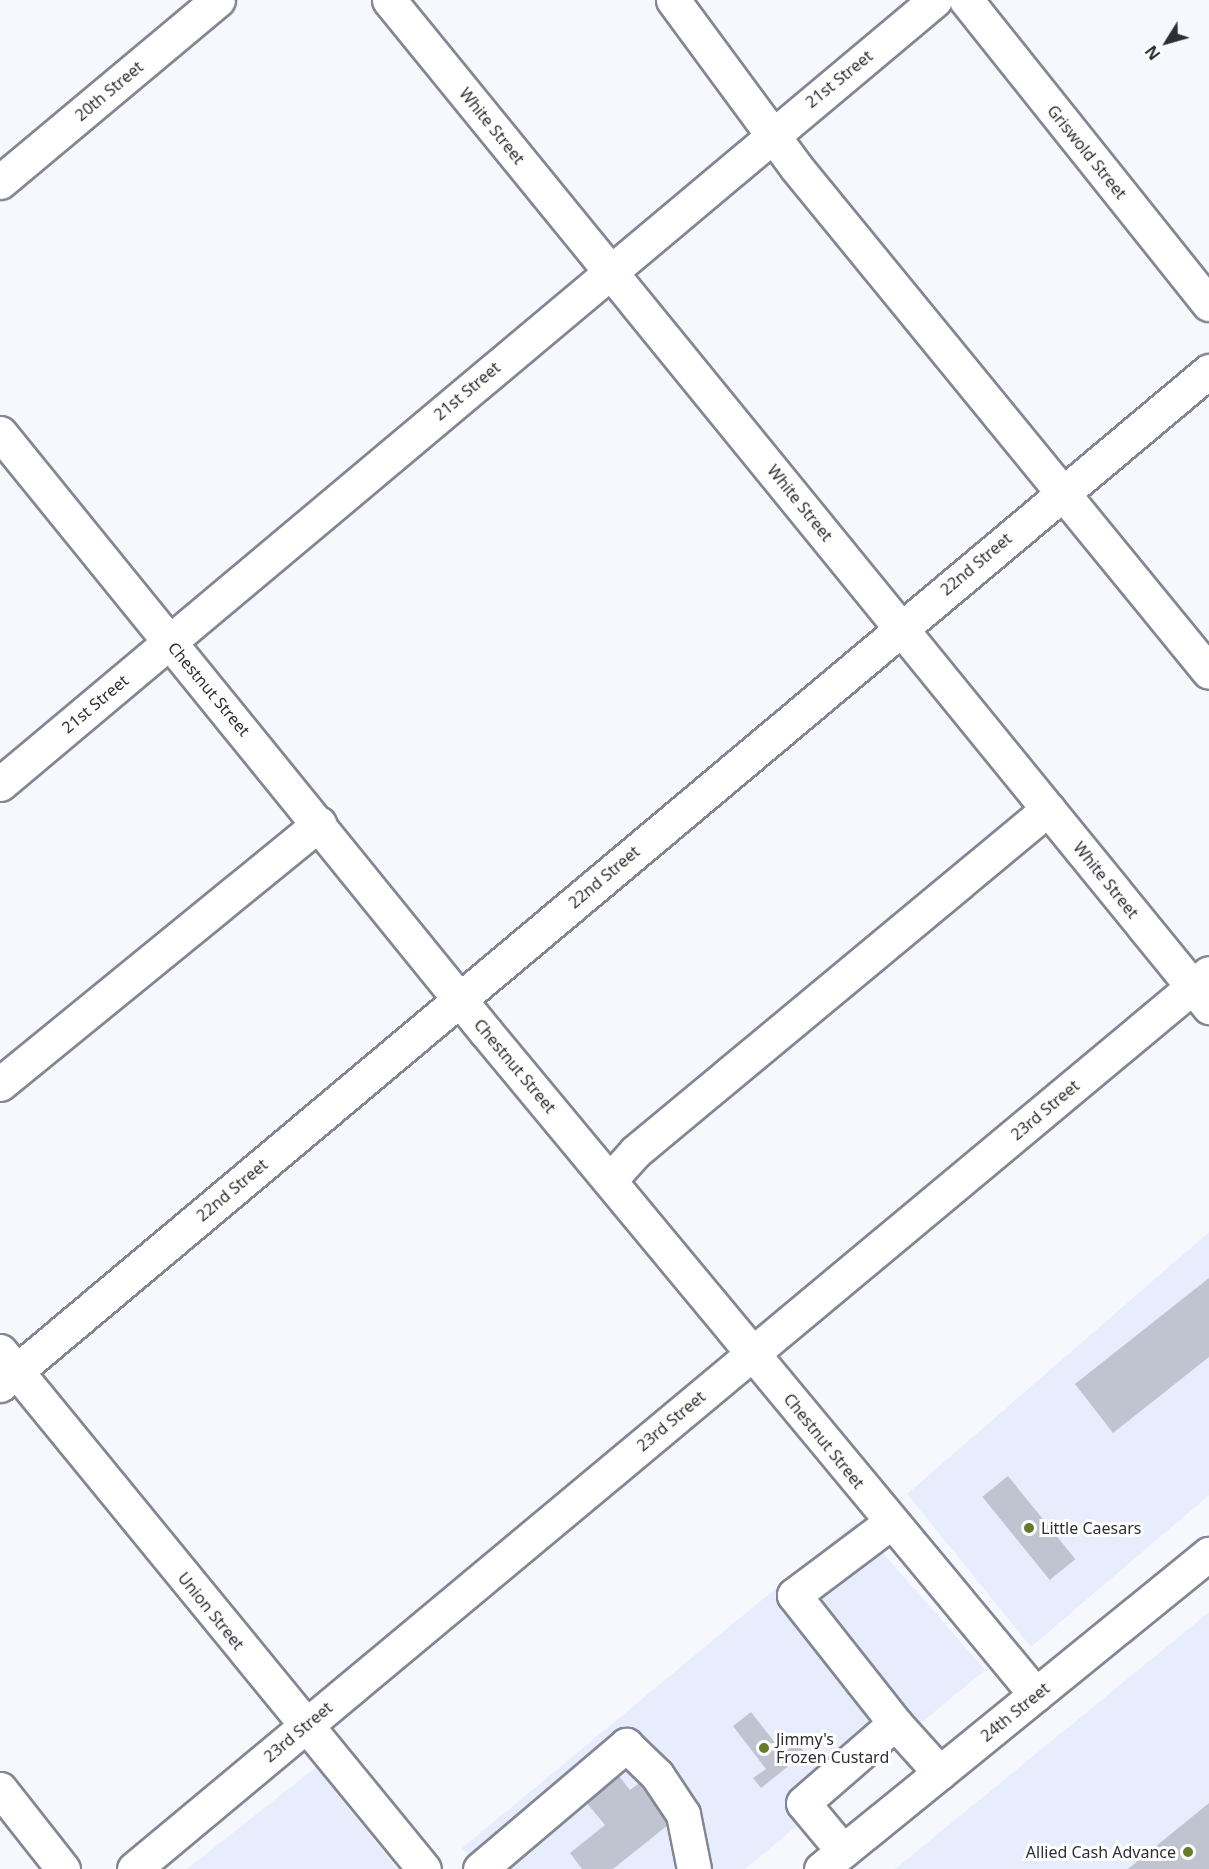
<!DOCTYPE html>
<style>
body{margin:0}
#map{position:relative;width:1209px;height:1869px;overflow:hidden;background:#f7f8fe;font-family:"Noto Sans",sans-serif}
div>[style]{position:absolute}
.built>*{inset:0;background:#e8edfd}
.building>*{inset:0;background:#c0c4d0;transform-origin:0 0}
.roads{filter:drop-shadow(2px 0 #848793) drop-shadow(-2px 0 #848793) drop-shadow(0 2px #848793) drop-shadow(0 -2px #848793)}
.minor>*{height:33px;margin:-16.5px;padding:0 16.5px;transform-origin:16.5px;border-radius:16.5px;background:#fff}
.major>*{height:33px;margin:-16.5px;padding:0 16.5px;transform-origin:16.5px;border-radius:16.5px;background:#fff}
.dots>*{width:16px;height:16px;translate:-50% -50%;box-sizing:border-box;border:3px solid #fff;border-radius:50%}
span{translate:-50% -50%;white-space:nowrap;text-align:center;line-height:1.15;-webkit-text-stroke:6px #fff;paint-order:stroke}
.street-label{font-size:16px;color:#2e2f34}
.poi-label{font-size:16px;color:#2e2f34}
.left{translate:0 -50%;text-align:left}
.right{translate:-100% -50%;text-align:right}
.north{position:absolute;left:1137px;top:12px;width:60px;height:60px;-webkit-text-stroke:4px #fff;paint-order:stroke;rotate:233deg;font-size:16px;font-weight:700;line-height:24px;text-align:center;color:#2e2f34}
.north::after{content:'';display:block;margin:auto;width:21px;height:27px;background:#2e2f34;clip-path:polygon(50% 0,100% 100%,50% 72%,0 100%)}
</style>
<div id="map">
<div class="built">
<div style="clip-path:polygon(1209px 1232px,1209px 1495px,1031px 1647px,907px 1494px)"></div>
<div style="clip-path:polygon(856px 1522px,985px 1670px,745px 1869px,479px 1869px,462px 1848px)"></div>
<div style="clip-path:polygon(1209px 1612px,1209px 1869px,895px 1869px)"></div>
<div style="clip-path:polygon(316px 1767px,397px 1869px,187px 1869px)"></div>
</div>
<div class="building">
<div style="clip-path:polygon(1209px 1278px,1209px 1357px,1113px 1433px,1075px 1384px)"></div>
<div style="left:1008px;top:1476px;width:107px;height:33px;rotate:51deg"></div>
<div style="clip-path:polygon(751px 1712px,783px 1753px,797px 1743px,805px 1753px,761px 1788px,753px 1778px,766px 1769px,733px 1726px)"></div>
<div style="clip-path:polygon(619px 1776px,630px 1790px,647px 1777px,678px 1817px,613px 1869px,582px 1869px,570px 1853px,605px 1825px,586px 1802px)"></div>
<div style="clip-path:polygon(1209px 1803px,1209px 1869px,1128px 1869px)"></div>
</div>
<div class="roads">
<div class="minor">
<div style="left:389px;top:0;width:1299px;rotate:50.84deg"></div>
<div style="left:673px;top:0;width:207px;rotate:53.6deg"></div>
<div style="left:796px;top:167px;width:652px;rotate:50.72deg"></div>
<div style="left:0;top:182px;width:284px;rotate:-39.9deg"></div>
<div style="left:0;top:433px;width:771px;rotate:50.95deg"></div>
<div style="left:486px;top:1032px;width:861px;rotate:50.32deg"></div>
<div style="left:0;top:784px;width:1220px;rotate:-39.98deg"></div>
<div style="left:0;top:1084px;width:412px;rotate:-39.2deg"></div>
<div style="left:610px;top:1180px;width:38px;rotate:-48deg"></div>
<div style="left:635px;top:1152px;width:537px;rotate:-39.71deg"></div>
<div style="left:0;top:1351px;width:669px;rotate:50.7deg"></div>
<div style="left:0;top:1385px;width:1578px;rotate:-39.99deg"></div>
<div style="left:890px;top:1523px;width:120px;rotate:143.1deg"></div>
<div style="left:794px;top:1595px;width:163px;rotate:51.7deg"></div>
<div style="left:0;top:1789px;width:102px;rotate:51.8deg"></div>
<div style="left:843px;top:1851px;width:62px;rotate:-129.8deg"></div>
<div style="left:803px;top:1803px;width:122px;rotate:-41deg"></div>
<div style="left:895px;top:1723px;width:67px;rotate:48deg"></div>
<div style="left:134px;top:1869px;width:1399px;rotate:-39.81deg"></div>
<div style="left:480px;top:1869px;width:192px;rotate:-40.3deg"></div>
<div style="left:626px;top:1745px;width:43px;rotate:44.1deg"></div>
<div style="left:657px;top:1775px;width:47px;rotate:56.3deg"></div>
<div style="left:683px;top:1814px;width:56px;rotate:78.7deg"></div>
<div style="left:821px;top:1869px;width:500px;rotate:-39.1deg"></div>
</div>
<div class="major">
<div style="left:966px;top:0;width:389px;rotate:51.4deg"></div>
</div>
</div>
<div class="dots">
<div style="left:1029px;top:1528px;background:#657b2c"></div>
<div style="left:764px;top:1748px;background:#657b2c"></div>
<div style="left:1188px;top:1852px;background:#657b2c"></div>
</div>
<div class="street-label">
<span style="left:839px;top:79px;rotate:-39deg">21st Street</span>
<span style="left:109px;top:91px;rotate:-40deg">20th Street</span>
<span style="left:492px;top:126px;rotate:51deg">White Street</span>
<span style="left:1087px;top:152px;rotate:51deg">Griswold Street</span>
<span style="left:467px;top:391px;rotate:-40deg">21st Street</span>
<span style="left:800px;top:503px;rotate:51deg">White Street</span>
<span style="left:976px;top:564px;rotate:-40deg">22nd Street</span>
<span style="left:209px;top:689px;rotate:50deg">Chestnut Street</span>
<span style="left:95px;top:704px;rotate:-40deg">21st Street</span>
<span style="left:604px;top:877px;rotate:-40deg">22nd Street</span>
<span style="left:1106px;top:880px;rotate:51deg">White Street</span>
<span style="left:515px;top:1066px;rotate:50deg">Chestnut Street</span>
<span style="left:1045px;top:1110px;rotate:-40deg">23rd Street</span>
<span style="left:232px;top:1190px;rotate:-40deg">22nd Street</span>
<span style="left:671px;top:1421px;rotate:-40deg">23rd Street</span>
<span style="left:824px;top:1441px;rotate:51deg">Chestnut Street</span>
<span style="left:211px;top:1611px;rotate:51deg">Union Street</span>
<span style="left:1015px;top:1712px;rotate:-39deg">24th Street</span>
<span style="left:298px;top:1732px;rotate:-40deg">23rd Street</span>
</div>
<div class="poi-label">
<span class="left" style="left:1041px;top:1528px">Little Caesars</span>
<span class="left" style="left:776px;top:1748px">Jimmy's<br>Frozen Custard</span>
<span class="right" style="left:1176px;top:1852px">Allied Cash Advance</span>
</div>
<div class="north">N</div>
</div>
